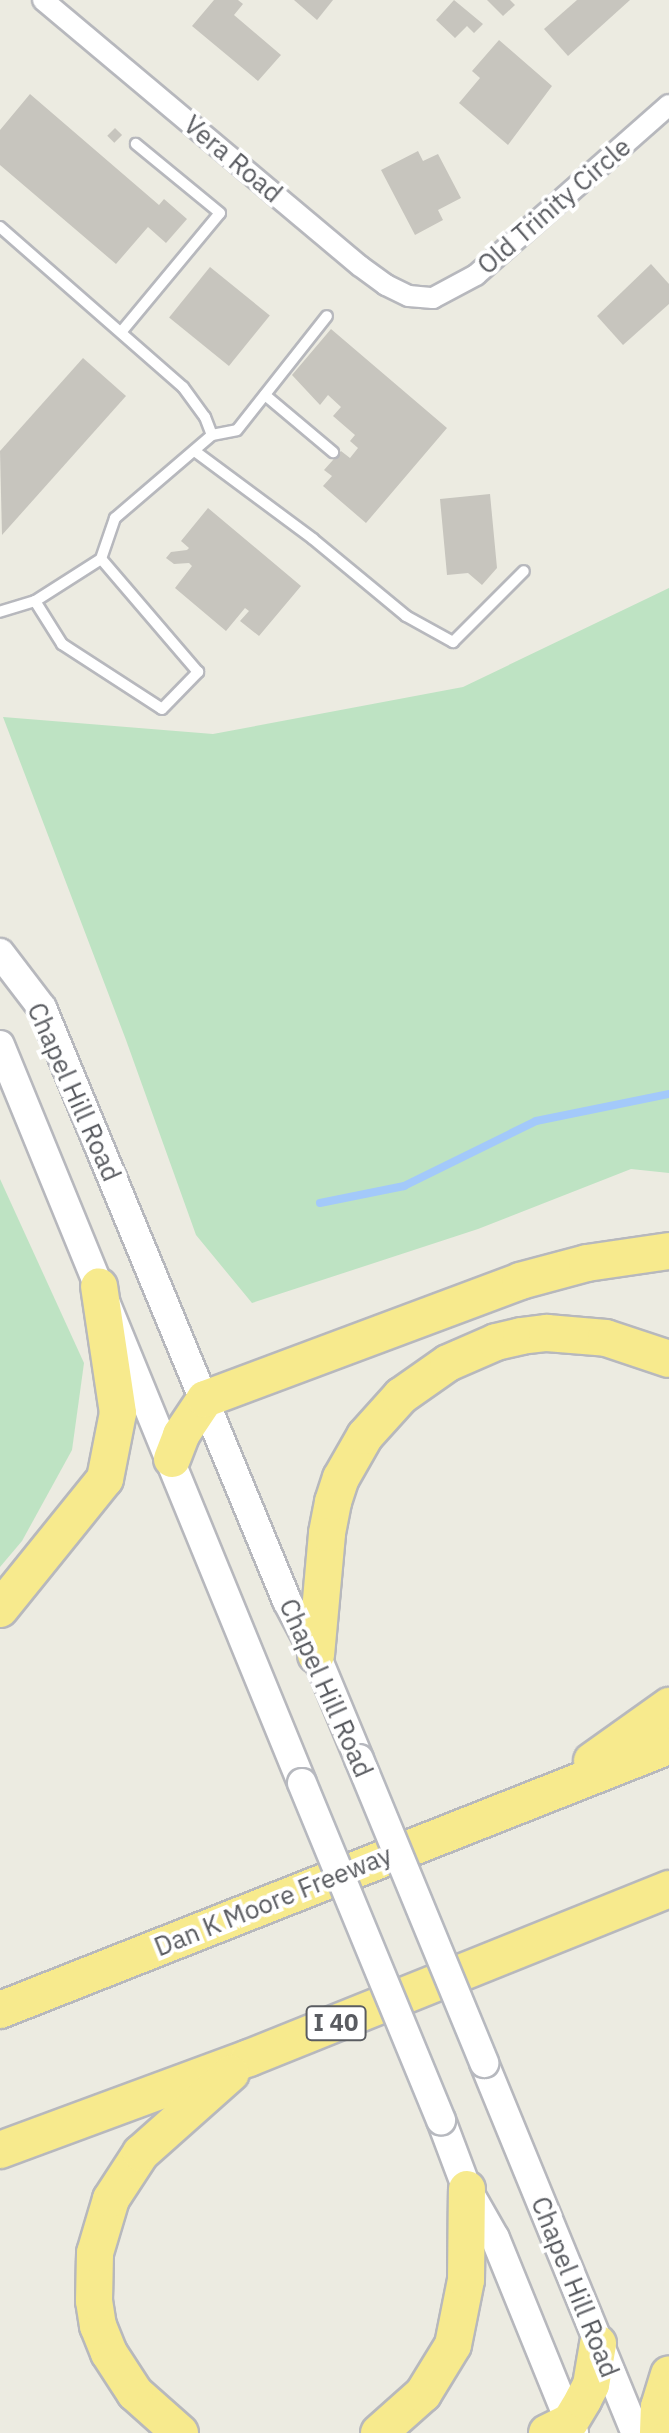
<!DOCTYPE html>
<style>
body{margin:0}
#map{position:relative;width:669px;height:2433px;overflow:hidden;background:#ecebe1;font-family:"IBM Plex Sans",sans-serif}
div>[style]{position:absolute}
.green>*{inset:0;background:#bee3c3}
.stream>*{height:8px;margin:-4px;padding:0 4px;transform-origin:4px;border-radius:4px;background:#a3c9fa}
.building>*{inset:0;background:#c7c5be;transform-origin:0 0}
.roads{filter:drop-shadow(2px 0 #b7b8bd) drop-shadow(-2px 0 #b7b8bd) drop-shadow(0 2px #b7b8bd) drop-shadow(0 -2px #b7b8bd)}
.service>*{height:10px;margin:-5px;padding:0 5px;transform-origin:5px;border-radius:5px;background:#fff}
.minor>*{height:20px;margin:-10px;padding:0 10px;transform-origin:10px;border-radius:10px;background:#fff}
.secondary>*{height:28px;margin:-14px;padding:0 14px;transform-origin:14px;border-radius:14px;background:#fff}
.motorway>*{height:36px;margin:-18px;padding:0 18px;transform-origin:18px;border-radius:18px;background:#f7ea8d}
.bridges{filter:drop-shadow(2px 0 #b7b9bf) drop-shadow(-2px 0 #b7b9bf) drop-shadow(0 2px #b7b9bf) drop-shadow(0 -2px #b7b9bf)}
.secondary-bridge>*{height:28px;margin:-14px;padding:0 14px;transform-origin:14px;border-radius:14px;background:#fff}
span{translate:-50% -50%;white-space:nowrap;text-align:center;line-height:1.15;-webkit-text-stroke:8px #fff;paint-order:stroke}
.shield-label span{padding:2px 6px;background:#fff;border:2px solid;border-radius:6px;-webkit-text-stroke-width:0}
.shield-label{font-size:24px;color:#5a5c61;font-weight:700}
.street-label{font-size:26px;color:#5a5c61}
</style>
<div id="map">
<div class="green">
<div style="clip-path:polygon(669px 588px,669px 1173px,631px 1169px,478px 1229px,252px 1303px,196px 1235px,126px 1040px,3px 717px,213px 734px,463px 687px)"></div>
<div style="clip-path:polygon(0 1179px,84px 1363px,72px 1450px,22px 1541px,0 1567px)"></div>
</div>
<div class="stream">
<div style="left:320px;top:1203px;width:86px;rotate:-11.4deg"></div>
<div style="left:404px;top:1186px;width:147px;rotate:-26.2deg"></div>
<div style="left:536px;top:1121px;width:136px;rotate:-11.5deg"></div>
</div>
<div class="building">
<div style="clip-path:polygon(214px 0,238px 0,243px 4px,234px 15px,281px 55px,258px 81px,192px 26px)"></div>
<div style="clip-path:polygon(294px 0,333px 0,317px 20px)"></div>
<div style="clip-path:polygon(454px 0,483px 24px,474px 33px,467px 26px,455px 38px,436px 20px)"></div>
<div style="clip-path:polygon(487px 0,510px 0,515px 5px,503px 16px)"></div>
<div style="clip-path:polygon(577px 0,630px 0,568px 56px,544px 29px)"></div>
<div style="clip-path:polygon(499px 40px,552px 86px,508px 145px,459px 103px,480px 78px,472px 71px)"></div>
<div style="clip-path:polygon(30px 94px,159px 205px,164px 199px,187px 219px,166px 243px,148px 227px,116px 264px,0 165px,0 130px)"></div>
<div style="left:115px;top:128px;width:10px;height:11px;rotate:45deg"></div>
<div style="clip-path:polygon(418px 151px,423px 161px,438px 154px,461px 198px,438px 210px,443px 220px,415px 235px,381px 170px)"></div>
<div style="clip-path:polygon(651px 264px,669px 284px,669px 304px,623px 345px,597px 316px)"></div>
<div style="left:210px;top:267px;width:77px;height:65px;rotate:39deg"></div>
<div style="clip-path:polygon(331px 329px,447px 428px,366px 523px,323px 486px,332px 476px,324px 470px,341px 451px,350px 458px,358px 448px,350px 441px,355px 435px,333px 416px,341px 407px,328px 395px,320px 405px,292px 375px)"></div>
<div style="clip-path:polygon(83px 358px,126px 396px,2px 535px,0 451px)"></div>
<div style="clip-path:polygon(490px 494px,497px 568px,482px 585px,468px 573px,447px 575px,440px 499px)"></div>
<div style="clip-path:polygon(208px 508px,301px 586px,259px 636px,240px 621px,249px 611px,245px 608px,226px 631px,175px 588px,192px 566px,189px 563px,174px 564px,166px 558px,171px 552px,187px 550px,189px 548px,181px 541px)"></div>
</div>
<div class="roads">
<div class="service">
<div style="left:0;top:227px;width:243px;rotate:41.2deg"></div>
<div style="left:183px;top:387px;width:37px;rotate:54deg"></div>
<div style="left:205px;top:417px;width:19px;rotate:69deg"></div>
<div style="left:212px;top:435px;width:128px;rotate:139.4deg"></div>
<div style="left:115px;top:518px;width:43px;rotate:108.9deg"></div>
<div style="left:101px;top:559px;width:78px;rotate:147.5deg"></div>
<div style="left:35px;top:601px;width:37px;rotate:163deg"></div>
<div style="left:122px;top:331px;width:153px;rotate:-50.3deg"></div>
<div style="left:220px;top:213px;width:109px;rotate:-140.6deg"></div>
<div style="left:265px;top:395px;width:89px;rotate:40deg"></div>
<div style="left:212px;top:435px;width:25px;rotate:-11deg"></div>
<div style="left:237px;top:430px;width:145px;rotate:-51.7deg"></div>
<div style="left:196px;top:452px;width:146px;rotate:36.6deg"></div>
<div style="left:313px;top:539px;width:121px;rotate:39.6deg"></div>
<div style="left:406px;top:616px;width:54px;rotate:29deg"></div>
<div style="left:453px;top:642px;width:100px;rotate:-45deg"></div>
<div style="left:35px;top:601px;width:51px;rotate:57.9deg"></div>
<div style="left:62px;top:644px;width:119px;rotate:33deg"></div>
<div style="left:162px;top:709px;width:52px;rotate:-45.8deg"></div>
<div style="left:198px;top:672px;width:149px;rotate:-130.6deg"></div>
</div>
<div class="minor">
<div style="left:43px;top:0;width:414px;rotate:40deg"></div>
<div style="left:360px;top:266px;width:32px;rotate:36deg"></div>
<div style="left:386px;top:285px;width:25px;rotate:26deg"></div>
<div style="left:409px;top:296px;width:24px;rotate:5deg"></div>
<div style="left:433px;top:298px;width:49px;rotate:-28.1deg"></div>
<div style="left:476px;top:275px;width:257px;rotate:-41.4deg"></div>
</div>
<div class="secondary">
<div style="left:0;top:953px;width:69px;rotate:52.6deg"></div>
<div style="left:42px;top:1008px;width:642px;rotate:67.55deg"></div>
<div style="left:287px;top:1601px;width:61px;rotate:61.8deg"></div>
<div style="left:316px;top:1655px;width:113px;rotate:67.5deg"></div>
<div style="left:0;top:1045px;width:797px;rotate:67.74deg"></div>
<div style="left:484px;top:2063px;width:400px;rotate:67.7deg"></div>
<div style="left:441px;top:2120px;width:74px;rotate:69.4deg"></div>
<div style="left:467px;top:2189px;width:56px;rotate:60.3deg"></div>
<div style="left:495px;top:2238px;width:210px;rotate:67.9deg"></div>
</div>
<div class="motorway">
<div style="left:172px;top:1459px;width:26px;rotate:-69deg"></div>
<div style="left:181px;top:1435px;width:43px;rotate:-56.3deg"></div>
<div style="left:205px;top:1399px;width:336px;rotate:-20.5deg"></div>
<div style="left:520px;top:1281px;width:69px;rotate:-15deg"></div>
<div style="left:587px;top:1263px;width:83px;rotate:-8.3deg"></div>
<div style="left:0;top:1609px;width:167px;rotate:-51.1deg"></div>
<div style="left:105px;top:1479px;width:67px;rotate:-78.9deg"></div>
<div style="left:118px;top:1413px;width:128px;rotate:-98.5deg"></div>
<div style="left:316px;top:1655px;width:122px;rotate:-84.8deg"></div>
<div style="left:327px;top:1533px;width:32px;rotate:-79deg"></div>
<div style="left:333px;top:1502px;width:25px;rotate:-72deg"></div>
<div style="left:341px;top:1478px;width:48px;rotate:-60.3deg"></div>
<div style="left:365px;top:1436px;width:54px;rotate:-48deg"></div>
<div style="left:401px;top:1396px;width:57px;rotate:-35.1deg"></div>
<div style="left:448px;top:1363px;width:52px;rotate:-23.6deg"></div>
<div style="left:496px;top:1342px;width:26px;rotate:-13deg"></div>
<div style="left:521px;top:1336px;width:26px;rotate:-7deg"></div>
<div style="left:547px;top:1333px;width:59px;rotate:4.8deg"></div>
<div style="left:606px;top:1338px;width:66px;rotate:18.4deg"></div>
<div style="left:592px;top:1761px;width:95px;rotate:-35.5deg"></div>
<div style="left:0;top:2010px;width:719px;rotate:-21.54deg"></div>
<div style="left:0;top:2150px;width:265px;rotate:-20.3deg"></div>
<div style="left:249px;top:2058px;width:453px;rotate:-21.9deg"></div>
<div style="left:180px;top:2433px;width:60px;rotate:-138.4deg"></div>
<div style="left:135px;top:2393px;width:48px;rotate:-123deg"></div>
<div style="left:109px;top:2353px;width:29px;rotate:-112deg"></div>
<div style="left:98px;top:2326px;width:25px;rotate:-99deg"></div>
<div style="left:94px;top:2301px;width:48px;rotate:-88.8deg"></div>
<div style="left:95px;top:2253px;width:56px;rotate:-73.5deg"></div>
<div style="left:111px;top:2199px;width:55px;rotate:-56.9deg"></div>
<div style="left:141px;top:2153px;width:120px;rotate:-41.6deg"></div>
<div style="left:379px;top:2433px;width:59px;rotate:-41.6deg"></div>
<div style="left:423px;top:2394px;width:57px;rotate:-58.5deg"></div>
<div style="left:453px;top:2345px;width:66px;rotate:-78.7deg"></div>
<div style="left:466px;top:2280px;width:91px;rotate:-89.4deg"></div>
<div style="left:547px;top:2433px;width:25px;rotate:-26deg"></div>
<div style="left:570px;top:2422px;width:26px;rotate:-59deg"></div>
<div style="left:583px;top:2400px;width:17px;rotate:-62deg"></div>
<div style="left:591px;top:2385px;width:42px;rotate:-80.3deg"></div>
<div style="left:658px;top:2433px;width:26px;rotate:-88deg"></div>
<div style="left:659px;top:2407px;width:34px;rotate:-73deg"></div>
</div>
</div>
<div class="bridges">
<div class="secondary-bridge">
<div style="left:359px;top:1759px;width:329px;rotate:67.6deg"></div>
<div style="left:302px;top:1783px;width:365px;rotate:67.6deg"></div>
</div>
</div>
<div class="shield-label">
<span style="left:336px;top:2023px">I 40</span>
</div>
<div class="street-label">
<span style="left:233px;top:159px;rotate:40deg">Vera Road</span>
<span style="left:554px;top:206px;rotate:-41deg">Old Trinity Circle</span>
<span style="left:74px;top:1092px;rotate:66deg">Chapel Hill Road</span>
<span style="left:326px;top:1688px;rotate:66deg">Chapel Hill Road</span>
<span style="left:273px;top:1901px;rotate:-22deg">Dan K Moore Freeway</span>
<span style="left:575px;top:2287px;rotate:68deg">Chapel Hill Road</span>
</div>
</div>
